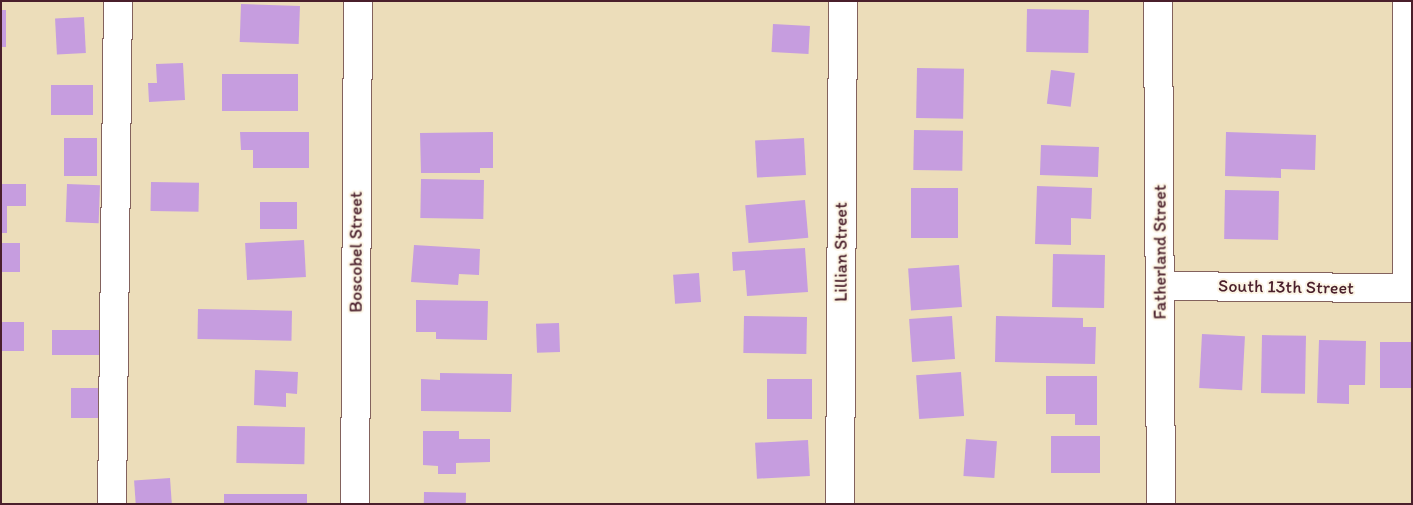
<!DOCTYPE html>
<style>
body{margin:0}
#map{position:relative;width:1413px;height:505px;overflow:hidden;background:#ecddba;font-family:Itim,sans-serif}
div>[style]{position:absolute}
.building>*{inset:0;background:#c69ddf;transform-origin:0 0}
.roads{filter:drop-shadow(1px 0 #83625d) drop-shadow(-1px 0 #83625d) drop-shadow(0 1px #83625d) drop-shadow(0 -1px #83625d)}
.minor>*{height:28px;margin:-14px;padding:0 14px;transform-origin:14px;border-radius:14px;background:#fff}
span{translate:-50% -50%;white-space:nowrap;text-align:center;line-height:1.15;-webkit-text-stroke:4px #fcf5e5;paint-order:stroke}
.street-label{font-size:18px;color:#4a1f2b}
.frame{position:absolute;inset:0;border:2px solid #4a1f2b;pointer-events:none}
</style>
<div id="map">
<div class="building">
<div style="left:241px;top:4px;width:59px;height:38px;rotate:2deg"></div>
<div style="left:1027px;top:9px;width:62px;height:43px;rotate:1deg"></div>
<div style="left:1px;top:10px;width:5px;height:37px"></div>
<div style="left:84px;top:17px;width:36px;height:29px;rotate:87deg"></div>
<div style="left:773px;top:24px;width:37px;height:28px;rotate:3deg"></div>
<div style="clip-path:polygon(183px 63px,185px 100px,149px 102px,148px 83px,157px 83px,156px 64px)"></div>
<div style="left:917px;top:68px;width:47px;height:50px;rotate:1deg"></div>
<div style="left:1051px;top:70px;width:24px;height:34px;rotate:7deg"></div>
<div style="left:222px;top:74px;width:76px;height:37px"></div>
<div style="left:93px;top:85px;width:30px;height:42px;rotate:90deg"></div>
<div style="left:914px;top:130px;width:49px;height:40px;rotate:1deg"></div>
<div style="clip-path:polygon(240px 132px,309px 132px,309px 168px,253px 168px,253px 150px,241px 150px)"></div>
<div style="clip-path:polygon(493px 132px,493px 168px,480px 168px,480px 173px,421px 173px,420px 133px)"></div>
<div style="clip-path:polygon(1226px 132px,1316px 135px,1315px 170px,1281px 169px,1281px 178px,1225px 176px)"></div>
<div style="left:64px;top:138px;width:33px;height:38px"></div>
<div style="left:804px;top:138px;width:37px;height:49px;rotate:87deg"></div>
<div style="left:1041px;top:145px;width:58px;height:30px;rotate:2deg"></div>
<div style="left:421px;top:179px;width:63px;height:39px;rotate:1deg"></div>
<div style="left:151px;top:182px;width:48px;height:29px;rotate:1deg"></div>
<div style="clip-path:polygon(1px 184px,26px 184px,26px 206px,7px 206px,7px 233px,1px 233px)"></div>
<div style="left:67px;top:184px;width:33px;height:38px;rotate:2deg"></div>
<div style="clip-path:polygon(1037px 186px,1092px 188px,1091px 219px,1071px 218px,1071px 245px,1035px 244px)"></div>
<div style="left:911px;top:188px;width:47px;height:50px"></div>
<div style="left:1225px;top:190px;width:54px;height:49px;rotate:1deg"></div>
<div style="left:805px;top:200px;width:38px;height:60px;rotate:85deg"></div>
<div style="left:260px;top:202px;width:37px;height:27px"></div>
<div style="left:304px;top:240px;width:37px;height:59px;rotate:87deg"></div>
<div style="left:1px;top:243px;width:19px;height:29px"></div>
<div style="clip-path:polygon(414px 245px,480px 249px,479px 275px,459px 274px,458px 285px,411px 282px)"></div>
<div style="clip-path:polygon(805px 248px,808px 292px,747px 296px,745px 270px,733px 271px,732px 252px)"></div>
<div style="left:1053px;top:254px;width:52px;height:53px;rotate:1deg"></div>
<div style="left:959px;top:265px;width:42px;height:51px;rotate:86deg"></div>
<div style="left:699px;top:273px;width:29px;height:26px;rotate:86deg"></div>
<div style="clip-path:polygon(416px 300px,488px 301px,487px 340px,436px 339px,436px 332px,416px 332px)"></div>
<div style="left:198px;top:309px;width:94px;height:30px;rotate:1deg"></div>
<div style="left:744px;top:316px;width:63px;height:37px;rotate:1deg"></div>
<div style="left:952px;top:316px;width:43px;height:43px;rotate:86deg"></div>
<div style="clip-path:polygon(996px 316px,1083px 318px,1083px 327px,1096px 327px,1095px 364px,995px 362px)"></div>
<div style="left:1px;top:322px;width:23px;height:29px"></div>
<div style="left:559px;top:323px;width:29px;height:23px;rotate:88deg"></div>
<div style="left:52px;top:330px;width:47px;height:25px"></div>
<div style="left:1202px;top:334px;width:43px;height:54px;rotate:3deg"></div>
<div style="left:1262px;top:335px;width:44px;height:58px;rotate:1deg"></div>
<div style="clip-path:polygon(1319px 340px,1366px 341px,1365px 385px,1349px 385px,1349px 404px,1317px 403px)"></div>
<div style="left:1412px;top:342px;width:46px;height:32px;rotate:90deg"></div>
<div style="clip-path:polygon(255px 370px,298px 372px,297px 394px,286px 393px,286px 407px,254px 405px)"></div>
<div style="left:961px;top:372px;width:44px;height:45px;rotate:86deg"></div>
<div style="clip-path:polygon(440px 373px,512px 374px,511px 412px,421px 411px,421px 379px,440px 380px)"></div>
<div style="clip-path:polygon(1046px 376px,1097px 376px,1097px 425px,1075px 425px,1075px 414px,1046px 414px)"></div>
<div style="left:767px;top:379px;width:45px;height:40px"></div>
<div style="left:71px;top:388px;width:27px;height:30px"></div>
<div style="left:237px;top:426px;width:68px;height:37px;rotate:1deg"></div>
<div style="clip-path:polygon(423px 431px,459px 431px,459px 439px,490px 439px,490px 462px,456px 463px,456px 474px,438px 474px,438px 466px,423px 465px)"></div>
<div style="left:1051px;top:436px;width:49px;height:37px"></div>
<div style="left:966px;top:439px;width:31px;height:37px;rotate:4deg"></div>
<div style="left:808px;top:440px;width:36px;height:53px;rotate:87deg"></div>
<div style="left:170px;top:478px;width:26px;height:36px;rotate:86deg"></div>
<div style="left:424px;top:492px;width:42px;height:12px;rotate:1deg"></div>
<div style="left:224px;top:494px;width:83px;height:10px"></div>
</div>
<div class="roads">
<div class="minor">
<div style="left:1158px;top:1px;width:503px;rotate:89.66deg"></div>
<div style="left:1160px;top:286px;width:252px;rotate:0.5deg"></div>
<div style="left:1407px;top:288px;width:287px;rotate:-90deg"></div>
<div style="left:112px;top:504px;width:503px;rotate:-89.32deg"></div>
<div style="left:355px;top:504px;width:503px;rotate:-89.66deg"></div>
<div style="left:840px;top:504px;width:503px;rotate:-89.66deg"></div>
</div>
</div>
<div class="street-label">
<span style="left:356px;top:252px;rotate:-90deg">Boscobel Street</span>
<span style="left:841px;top:252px;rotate:-90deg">Lillian Street</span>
<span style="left:1160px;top:252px;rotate:-90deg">Fatherland Street</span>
<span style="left:1286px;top:287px;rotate:1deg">South 13th Street</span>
</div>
<div class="frame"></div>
</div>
